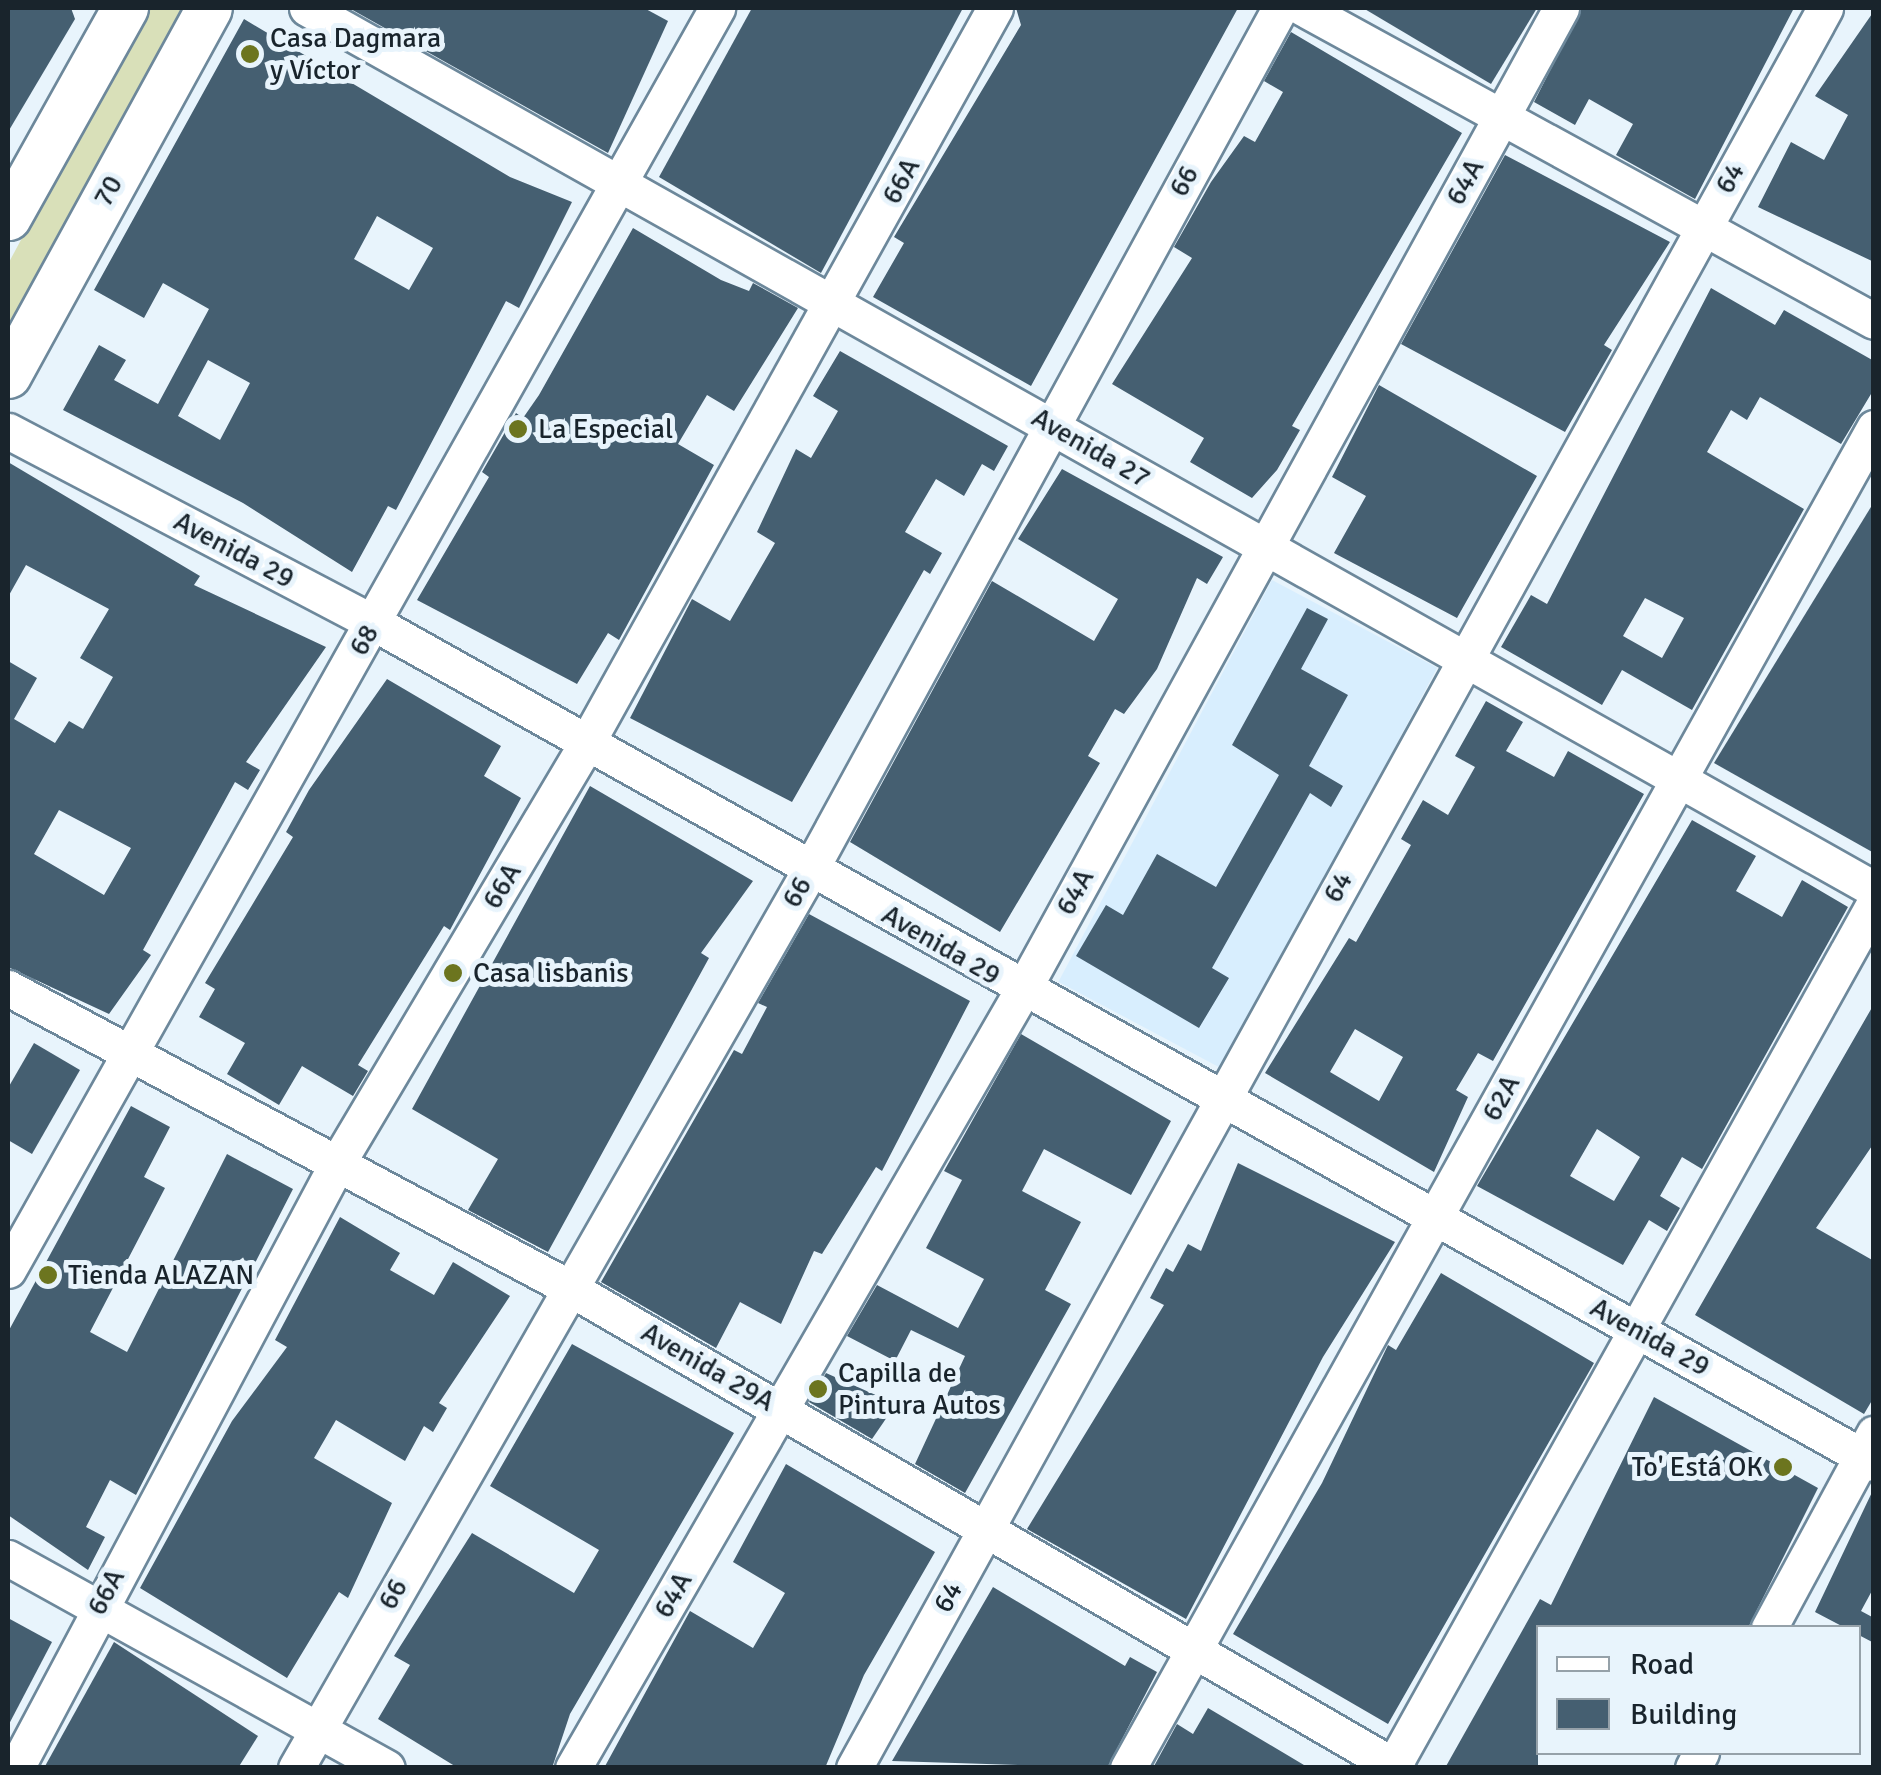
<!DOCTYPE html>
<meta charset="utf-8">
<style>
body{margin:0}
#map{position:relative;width:1881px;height:1775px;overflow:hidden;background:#e8f4fc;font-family:Signika,sans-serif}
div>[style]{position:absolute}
.built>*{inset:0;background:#d8eefe;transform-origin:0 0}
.green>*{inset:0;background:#d9e0b9}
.building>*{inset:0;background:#455f71}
.roads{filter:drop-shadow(2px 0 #6d889b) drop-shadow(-2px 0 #6d889b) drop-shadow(0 2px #6d889b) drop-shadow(0 -2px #6d889b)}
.minor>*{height:35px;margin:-17.5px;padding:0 17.5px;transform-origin:17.5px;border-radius:17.5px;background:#fff}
.major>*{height:45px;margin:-22.5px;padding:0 22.5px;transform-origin:22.5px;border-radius:22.5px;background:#fff}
.dots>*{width:28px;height:28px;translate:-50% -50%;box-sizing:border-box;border:5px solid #e8f4fc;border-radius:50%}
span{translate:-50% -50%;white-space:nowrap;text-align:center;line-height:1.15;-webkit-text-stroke:10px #e8f4fc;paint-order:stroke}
.poi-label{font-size:28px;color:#19242c}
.left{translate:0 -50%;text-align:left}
.right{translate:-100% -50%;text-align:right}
.street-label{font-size:28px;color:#19242c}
.frame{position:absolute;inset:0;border:10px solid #19242c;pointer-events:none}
.legend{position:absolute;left:1536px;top:1625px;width:325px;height:130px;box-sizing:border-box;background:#e8f4fc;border:2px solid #95a1a9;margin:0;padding:12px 18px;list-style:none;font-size:30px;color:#19242c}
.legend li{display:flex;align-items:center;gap:20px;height:50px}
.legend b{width:50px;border:2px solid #95a1a9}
</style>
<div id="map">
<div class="built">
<div style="left:1272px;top:580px;width:187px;height:455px;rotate:28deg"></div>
</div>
<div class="green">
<div style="clip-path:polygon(146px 8px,187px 8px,8px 339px,8px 264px)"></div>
</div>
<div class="building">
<div style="clip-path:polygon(8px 8px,71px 8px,75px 19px,8px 132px)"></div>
<div style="clip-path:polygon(349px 8px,644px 8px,668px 21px,608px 153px)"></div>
<div style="clip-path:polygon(752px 8px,963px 8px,821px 273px,659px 177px)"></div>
<div style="clip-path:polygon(1016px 8px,1238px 8px,1031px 386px,873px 297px,904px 243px,894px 237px,1021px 25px)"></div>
<div style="clip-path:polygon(1363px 8px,1537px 8px,1491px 84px)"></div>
<div style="clip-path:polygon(1582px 8px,1794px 8px,1695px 199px,1616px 155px,1633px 124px,1589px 99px,1575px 125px,1534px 102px)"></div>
<div style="clip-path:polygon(1874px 11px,1874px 262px,1758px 207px,1791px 142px,1824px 160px,1848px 115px,1815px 96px)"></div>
<div style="clip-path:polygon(evenodd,244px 19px,510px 177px,572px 202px,519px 308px,506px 301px,396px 510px,388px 506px,352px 572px,243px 503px,63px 410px,99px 345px,126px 360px,114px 380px,158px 404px,209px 309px,163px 283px,144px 318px,94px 290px,244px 19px,377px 216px,433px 248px,409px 290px,354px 259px,377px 216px,244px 19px,208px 360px,250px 383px,220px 440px,178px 416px,208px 360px)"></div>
<div style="clip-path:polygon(1291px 32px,1462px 133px,1292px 426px,1300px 430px,1277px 470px,1252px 498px,1190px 462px,1204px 438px,1112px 384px,1192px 258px,1174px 247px,1211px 182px,1244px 136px,1255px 142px,1283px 92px,1264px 81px)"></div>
<div style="clip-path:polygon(1505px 155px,1670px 242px,1604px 345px,1612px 350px,1565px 432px,1401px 344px)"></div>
<div style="clip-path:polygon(633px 228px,721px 280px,749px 291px,753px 283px,798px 308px,734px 411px,707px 395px,678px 444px,714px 465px,619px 640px,608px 633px,577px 684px,417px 600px,489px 477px,482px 472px,516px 413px,523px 418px,539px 395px)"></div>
<div style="clip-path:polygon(evenodd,1711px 288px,1775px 325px,1784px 310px,1874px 361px,1874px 389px,1841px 444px,1760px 397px,1747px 420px,1731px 410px,1707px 452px,1804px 509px,1692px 710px,1622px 670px,1602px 705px,1501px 647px,1531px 595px,1547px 604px,1711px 288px,1645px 598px,1684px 618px,1662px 658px,1623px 636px,1645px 598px)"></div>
<div style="clip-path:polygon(840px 351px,1008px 446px,994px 471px,982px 464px,964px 496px,936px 479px,905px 532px,942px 553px,930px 574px,924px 570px,792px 802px,630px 718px,692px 599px,730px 621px,775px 543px,757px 532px,796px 449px,811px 458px,838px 411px,813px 396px)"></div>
<div style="clip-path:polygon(1379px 385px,1537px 476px,1457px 618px,1334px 553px,1366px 496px,1332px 477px)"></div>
<div style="clip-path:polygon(evenodd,8px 462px,200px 576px,194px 585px,326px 647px,246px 762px,260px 770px,248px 790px,235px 782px,143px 950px,151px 955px,109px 1014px,8px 967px,8px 661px,37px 678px,14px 719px,55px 743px,69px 721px,83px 729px,113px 677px,80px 658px,109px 609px,26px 565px,8px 597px,8px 462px,59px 810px,131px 848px,104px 895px,34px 854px,59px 810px)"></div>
<div style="clip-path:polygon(1062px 469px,1223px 557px,1207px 584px,1197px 578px,1157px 669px,1124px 714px,1115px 709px,1088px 756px,1100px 763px,1000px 932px,850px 842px,992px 581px,1094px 641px,1118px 599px,1018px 539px)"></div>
<div style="clip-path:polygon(1874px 502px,1874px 853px,1714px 763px)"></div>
<div style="clip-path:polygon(1307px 608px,1328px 619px,1301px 669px,1348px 695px,1309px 766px,1343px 786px,1331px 807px,1310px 793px,1212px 968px,1229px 978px,1199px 1028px,1076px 956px,1106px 905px,1123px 915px,1157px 854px,1216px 887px,1279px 775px,1232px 745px)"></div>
<div style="clip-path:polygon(387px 679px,501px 746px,484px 776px,521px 798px,450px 930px,444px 926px,358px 1065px,368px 1071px,353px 1096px,302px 1066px,279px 1105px,227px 1074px,245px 1043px,199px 1017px,215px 989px,205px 983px,293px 837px,286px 832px,309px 790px)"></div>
<div style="clip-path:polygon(evenodd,1486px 701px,1523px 722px,1506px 751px,1554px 777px,1568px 751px,1644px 794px,1493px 1061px,1478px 1053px,1456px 1090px,1468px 1097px,1434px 1172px,1265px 1073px,1349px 938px,1356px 942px,1411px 845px,1401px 839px,1423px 800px,1448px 815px,1475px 767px,1455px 756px,1486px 701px,1355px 1029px,1403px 1057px,1379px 1101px,1330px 1072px,1355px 1029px)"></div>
<div style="clip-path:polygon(590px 786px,753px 881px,701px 953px,709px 958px,548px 1252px,468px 1210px,498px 1159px,412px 1109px)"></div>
<div style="clip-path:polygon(evenodd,1692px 820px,1756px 856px,1736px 891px,1782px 917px,1802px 880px,1848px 907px,1702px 1169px,1682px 1157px,1660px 1196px,1680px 1208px,1667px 1231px,1649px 1220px,1623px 1265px,1477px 1186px,1692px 820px,1597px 1129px,1640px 1157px,1614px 1201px,1570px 1176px,1597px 1129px)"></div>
<div style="clip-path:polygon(809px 914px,970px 1001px,882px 1171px,876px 1167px,822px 1254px,814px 1251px,781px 1324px,740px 1302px,716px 1348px,601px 1282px,734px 1050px,742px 1054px,767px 1007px,758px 1003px)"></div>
<div style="clip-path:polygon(1874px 1004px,1874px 1143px,1816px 1228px,1874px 1261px,1874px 1397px,1864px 1414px,1695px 1315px)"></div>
<div style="clip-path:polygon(1021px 1034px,1171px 1121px,1131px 1195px,1044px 1149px,1022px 1191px,1081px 1222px,1045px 1290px,1071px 1304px,965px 1493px,915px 1464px,965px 1356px,911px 1330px,895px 1361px,847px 1336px,877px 1285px,958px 1328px,984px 1279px,926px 1248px,962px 1180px,944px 1171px)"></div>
<div style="clip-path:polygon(34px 1043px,80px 1070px,32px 1154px,8px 1140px,8px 1088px)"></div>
<div style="clip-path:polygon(131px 1106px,170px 1127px,144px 1177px,165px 1188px,90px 1332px,127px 1352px,227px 1154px,293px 1189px,136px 1495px,110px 1480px,86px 1527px,105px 1537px,88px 1570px,8px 1515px,8px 1332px)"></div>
<div style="clip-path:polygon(1238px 1163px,1395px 1242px,1323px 1357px,1186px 1619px,1027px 1529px,1164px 1305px,1150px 1298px,1166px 1268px,1173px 1272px,1188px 1244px,1201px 1251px)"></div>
<div style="clip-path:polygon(340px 1217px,400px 1253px,390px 1270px,434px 1295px,453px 1262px,510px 1296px,439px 1403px,447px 1408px,433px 1432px,424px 1426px,405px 1461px,336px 1420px,314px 1458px,392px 1503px,348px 1598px,339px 1592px,287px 1678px,140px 1588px,232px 1421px,287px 1347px,275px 1340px)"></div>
<div style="clip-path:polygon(1441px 1273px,1594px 1363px,1388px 1724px,1233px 1634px,1322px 1483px,1388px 1345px,1396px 1350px)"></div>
<div style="clip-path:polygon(572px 1344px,734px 1433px,570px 1714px,552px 1768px,458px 1768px,378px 1719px,410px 1665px,394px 1656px,472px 1533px,574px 1593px,599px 1550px,490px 1486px)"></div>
<div style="clip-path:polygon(826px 1373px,896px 1404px,872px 1439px,809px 1402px)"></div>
<div style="clip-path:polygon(1654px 1397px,1818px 1488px,1748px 1628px,1538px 1628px,1538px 1768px,1445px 1768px,1540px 1599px,1551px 1605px)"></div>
<div style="clip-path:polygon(786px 1464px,935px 1552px,864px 1675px,825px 1768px,604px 1768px,690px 1611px,753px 1648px,785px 1593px,733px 1562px)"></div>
<div style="clip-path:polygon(1874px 1488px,1874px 1587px,1861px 1611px,1874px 1618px,1874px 1643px,1815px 1612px)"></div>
<div style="clip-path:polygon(993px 1587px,1125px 1666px,1130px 1657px,1157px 1672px,1107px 1768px,892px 1761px)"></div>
<div style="clip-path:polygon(8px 1618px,52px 1642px,8px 1726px)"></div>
<div style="clip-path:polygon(114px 1642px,258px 1736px,238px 1768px,44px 1768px)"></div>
<div style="clip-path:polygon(1208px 1708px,1309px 1768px,1153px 1768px,1177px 1724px,1193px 1734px)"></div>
</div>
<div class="roads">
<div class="minor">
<div style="left:307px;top:8px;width:1798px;rotate:29.35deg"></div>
<div style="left:1303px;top:8px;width:651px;rotate:28.73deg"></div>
<div style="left:8px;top:431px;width:413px;rotate:27.7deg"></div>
<div style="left:374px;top:623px;width:1719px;rotate:29.25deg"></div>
<div style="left:8px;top:988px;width:633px;rotate:28.1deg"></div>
<div style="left:566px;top:1286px;width:961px;rotate:30.11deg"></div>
<div style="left:8px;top:1270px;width:1448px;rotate:-60.67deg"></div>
<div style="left:8px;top:1558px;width:433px;rotate:29deg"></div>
<div style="left:1769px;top:1628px;width:221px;rotate:-61.6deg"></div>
<div style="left:16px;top:1768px;width:686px;rotate:-62.02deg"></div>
<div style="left:338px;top:1162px;width:486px;rotate:-59.3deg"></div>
<div style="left:586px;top:744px;width:842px;rotate:-60.94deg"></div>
<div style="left:296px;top:1768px;width:1035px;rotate:-60.21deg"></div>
<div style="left:810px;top:870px;width:982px;rotate:-61.4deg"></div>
<div style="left:573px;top:1768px;width:897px;rotate:-59.98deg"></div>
<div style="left:1022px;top:991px;width:1121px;rotate:-61.26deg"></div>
<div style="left:854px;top:1768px;width:2010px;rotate:-61.11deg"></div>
<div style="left:1128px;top:1768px;width:1534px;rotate:-60.89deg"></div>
<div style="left:1392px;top:1768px;width:989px;rotate:-60.84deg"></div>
<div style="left:1693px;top:1768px;width:18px;rotate:-63deg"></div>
</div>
<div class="major">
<div style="left:8px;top:217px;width:240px;rotate:-60.8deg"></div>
<div style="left:8px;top:375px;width:418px;rotate:-61.3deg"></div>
</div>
</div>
<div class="dots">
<div style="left:250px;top:54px;background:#6c751f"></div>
<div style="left:518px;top:429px;background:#6c751f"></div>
<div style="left:453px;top:973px;background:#6c751f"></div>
<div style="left:48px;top:1275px;background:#6c751f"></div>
<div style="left:818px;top:1389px;background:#6c751f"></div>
<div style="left:1783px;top:1467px;background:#6c751f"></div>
</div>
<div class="poi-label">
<span class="left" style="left:270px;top:54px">Casa Dagmara<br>y Víctor</span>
<span class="left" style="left:538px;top:429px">La Especial</span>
<span class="left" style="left:473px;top:973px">Casa lisbanis</span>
<span class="left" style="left:68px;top:1275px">Tienda ALAZAN</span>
<span class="left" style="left:838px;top:1389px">Capilla de<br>Pintura Autos</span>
<span class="right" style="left:1763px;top:1467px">To' Está OK</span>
</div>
<div class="street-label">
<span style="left:1730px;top:178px;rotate:-61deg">64</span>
<span style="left:901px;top:181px;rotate:-61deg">66A</span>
<span style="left:1184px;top:181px;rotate:-61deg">66</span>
<span style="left:1465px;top:182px;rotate:-61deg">64A</span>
<span style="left:108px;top:191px;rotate:-61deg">70</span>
<span style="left:1091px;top:448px;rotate:30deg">Avenida 27</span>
<span style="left:234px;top:550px;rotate:28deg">Avenida 29</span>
<span style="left:364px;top:640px;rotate:-61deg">68</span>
<span style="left:502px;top:886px;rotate:-59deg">66A</span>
<span style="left:1338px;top:887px;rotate:-61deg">64</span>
<span style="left:797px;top:892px;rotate:-60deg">66</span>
<span style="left:1075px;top:892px;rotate:-61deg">64A</span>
<span style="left:941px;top:945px;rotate:30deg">Avenida 29</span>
<span style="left:1501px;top:1098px;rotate:-61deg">62A</span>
<span style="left:1650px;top:1337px;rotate:29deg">Avenida 29</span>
<span style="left:708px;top:1367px;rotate:30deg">Avenida 29A</span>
<span style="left:106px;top:1592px;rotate:-62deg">66A</span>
<span style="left:393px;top:1594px;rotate:-61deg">66</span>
<span style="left:673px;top:1595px;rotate:-60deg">64A</span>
<span style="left:948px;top:1597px;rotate:-61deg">64</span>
</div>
<div class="frame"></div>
<ul class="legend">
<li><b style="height:12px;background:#fff"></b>Road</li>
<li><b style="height:28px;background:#455f71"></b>Building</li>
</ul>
</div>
